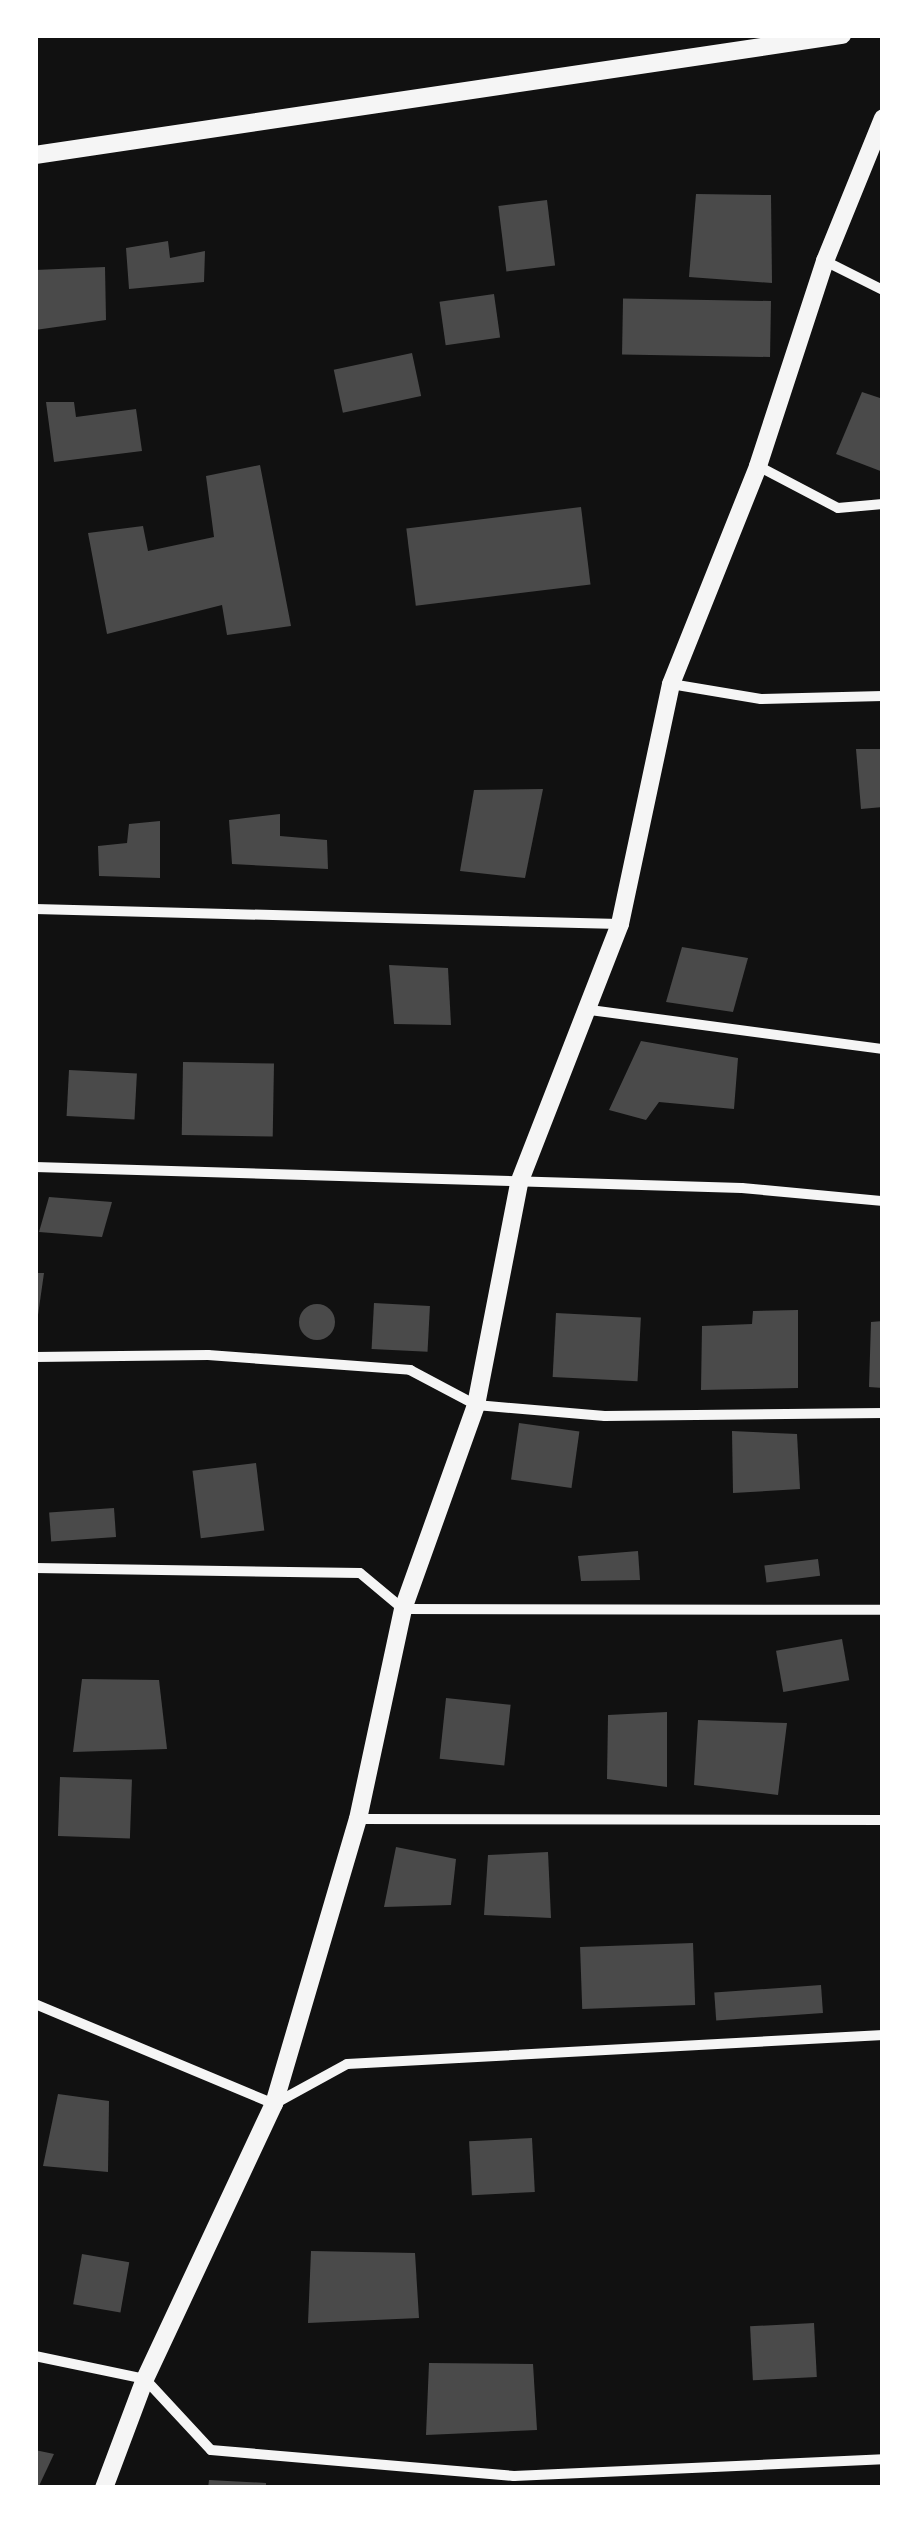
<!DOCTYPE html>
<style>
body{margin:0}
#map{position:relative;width:918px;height:2523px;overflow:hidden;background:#111;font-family:"PT Sans",sans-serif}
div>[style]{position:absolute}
.building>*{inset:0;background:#4a4a4a;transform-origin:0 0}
.round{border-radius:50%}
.minor>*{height:10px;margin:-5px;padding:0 5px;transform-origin:5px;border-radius:5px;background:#f5f5f5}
.tertiary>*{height:18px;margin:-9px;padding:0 9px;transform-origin:9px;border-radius:9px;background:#f5f5f5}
span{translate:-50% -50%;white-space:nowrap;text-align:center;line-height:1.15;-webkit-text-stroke:8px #fff;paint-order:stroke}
.frame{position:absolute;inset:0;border:38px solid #fff;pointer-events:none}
</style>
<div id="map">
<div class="building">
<div style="clip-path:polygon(696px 194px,771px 195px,772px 283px,689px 277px)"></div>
<div style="left:547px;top:200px;width:66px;height:49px;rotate:83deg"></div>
<div style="clip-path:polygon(168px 241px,170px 258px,205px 251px,204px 282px,129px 289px,126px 248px)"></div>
<div style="clip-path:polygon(105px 267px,106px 320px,35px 330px,35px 270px)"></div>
<div style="left:494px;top:294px;width:44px;height:55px;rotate:82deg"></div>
<div style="left:771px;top:301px;width:56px;height:148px;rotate:91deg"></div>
<div style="left:412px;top:353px;width:44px;height:80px;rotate:78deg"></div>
<div style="clip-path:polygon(862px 392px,883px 399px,883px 472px,836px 454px)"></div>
<div style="clip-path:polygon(46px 402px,74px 402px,76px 417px,136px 409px,142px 451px,54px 462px)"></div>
<div style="clip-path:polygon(260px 465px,291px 626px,227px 635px,222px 605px,107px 634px,88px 533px,143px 526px,148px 551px,214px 537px,206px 476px)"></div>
<div style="left:581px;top:507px;width:78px;height:176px;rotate:83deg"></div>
<div style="clip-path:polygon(856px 749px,883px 749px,883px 807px,861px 809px)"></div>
<div style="clip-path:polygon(543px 789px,525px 878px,460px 871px,474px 790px)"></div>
<div style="clip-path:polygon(280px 814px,280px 836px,327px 840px,328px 869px,232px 864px,229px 820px)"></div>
<div style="clip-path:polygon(160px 821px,160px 878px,99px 876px,98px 846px,127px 843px,129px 824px)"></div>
<div style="clip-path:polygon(682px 947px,748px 958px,733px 1012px,666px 1002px)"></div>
<div style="clip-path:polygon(389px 965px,448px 968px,451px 1025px,394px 1024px)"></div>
<div style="clip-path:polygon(641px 1041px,738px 1058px,734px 1109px,659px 1102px,646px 1120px,609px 1110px)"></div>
<div style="left:183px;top:1062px;width:91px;height:73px;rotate:1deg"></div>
<div style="left:69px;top:1070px;width:68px;height:46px;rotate:3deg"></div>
<div style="clip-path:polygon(49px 1197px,112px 1202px,102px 1237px,39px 1232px)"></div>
<div style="clip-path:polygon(35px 1273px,44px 1273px,35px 1336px)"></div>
<div style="left:374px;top:1303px;width:56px;height:46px;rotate:3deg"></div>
<div class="round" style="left:299px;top:1304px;width:36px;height:36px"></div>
<div style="clip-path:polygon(798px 1310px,798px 1388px,701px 1390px,702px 1326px,752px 1324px,753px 1311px)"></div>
<div style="left:556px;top:1313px;width:85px;height:64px;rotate:3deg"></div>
<div style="clip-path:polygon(883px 1321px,883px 1388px,869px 1387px,871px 1322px)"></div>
<div style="left:519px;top:1423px;width:61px;height:57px;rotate:8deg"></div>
<div style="clip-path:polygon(732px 1431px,797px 1434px,800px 1489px,733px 1493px)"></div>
<div style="left:256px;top:1463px;width:68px;height:64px;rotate:83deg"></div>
<div style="left:114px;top:1508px;width:29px;height:65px;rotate:86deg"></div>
<div style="clip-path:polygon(638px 1551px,640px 1580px,581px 1581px,578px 1556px)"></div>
<div style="left:818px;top:1559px;width:17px;height:54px;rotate:83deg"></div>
<div style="left:842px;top:1639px;width:42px;height:67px;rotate:80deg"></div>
<div style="clip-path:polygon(82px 1679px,159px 1680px,167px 1749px,73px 1752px)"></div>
<div style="left:446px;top:1698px;width:65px;height:61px;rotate:6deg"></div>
<div style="clip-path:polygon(667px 1712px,667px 1787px,607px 1779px,608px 1715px)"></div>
<div style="clip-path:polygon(698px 1720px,787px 1723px,778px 1795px,694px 1785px)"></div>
<div style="left:60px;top:1777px;width:72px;height:59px;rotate:2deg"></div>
<div style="clip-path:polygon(396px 1847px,456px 1859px,451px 1905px,384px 1907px)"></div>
<div style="clip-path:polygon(548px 1852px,551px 1918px,484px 1915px,488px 1855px)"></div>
<div style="left:693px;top:1943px;width:62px;height:113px;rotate:88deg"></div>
<div style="left:821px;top:1985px;width:28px;height:107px;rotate:86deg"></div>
<div style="clip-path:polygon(58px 2094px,109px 2101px,108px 2172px,43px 2166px)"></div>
<div style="left:532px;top:2138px;width:54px;height:63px;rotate:87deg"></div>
<div style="clip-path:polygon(311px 2251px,415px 2253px,419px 2318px,308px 2323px)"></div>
<div style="left:82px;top:2254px;width:48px;height:51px;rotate:10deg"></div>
<div style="left:814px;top:2323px;width:54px;height:64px;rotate:87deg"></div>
<div style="clip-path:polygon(429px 2363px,533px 2364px,537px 2430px,426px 2435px)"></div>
<div style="clip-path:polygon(35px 2450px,54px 2454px,38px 2488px,35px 2488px)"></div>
<div style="clip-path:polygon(209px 2480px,266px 2483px,266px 2488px,208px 2488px)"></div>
</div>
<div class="minor">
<div style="left:825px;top:261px;width:65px;rotate:26.6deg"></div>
<div style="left:758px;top:466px;width:90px;rotate:27.7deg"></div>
<div style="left:838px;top:508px;width:45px;rotate:-5.1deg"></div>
<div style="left:671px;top:684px;width:91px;rotate:9.5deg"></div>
<div style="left:761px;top:699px;width:122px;rotate:-1.4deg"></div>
<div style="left:35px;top:909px;width:585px;rotate:1.47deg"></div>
<div style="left:590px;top:1010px;width:296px;rotate:7.6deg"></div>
<div style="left:35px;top:1167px;width:707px;rotate:1.7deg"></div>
<div style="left:742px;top:1188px;width:142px;rotate:5.3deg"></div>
<div style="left:35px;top:1357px;width:173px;rotate:-0.7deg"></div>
<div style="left:208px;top:1355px;width:203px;rotate:4.2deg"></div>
<div style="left:410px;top:1370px;width:75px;rotate:27.9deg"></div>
<div style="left:476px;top:1405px;width:129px;rotate:4.9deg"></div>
<div style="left:605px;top:1416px;width:278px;rotate:-0.6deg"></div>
<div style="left:35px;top:1568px;width:325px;rotate:0.9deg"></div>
<div style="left:360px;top:1573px;width:56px;rotate:39.9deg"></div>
<div style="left:403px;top:1609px;width:480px;rotate:0.1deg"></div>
<div style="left:358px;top:1819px;width:525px;rotate:0.11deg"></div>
<div style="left:35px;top:2004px;width:259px;rotate:22.7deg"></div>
<div style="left:274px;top:2104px;width:83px;rotate:-28.7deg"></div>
<div style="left:347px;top:2064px;width:537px;rotate:-3.1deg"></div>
<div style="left:35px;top:2356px;width:112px;rotate:11.8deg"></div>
<div style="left:145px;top:2379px;width:97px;rotate:47.1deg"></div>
<div style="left:211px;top:2450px;width:304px;rotate:4.9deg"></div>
<div style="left:514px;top:2476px;width:369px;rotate:-2.6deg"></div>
</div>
<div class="tertiary">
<div style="left:35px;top:155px;width:816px;rotate:-8.46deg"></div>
<div style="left:104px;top:2488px;width:116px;rotate:-69.4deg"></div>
<div style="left:145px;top:2379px;width:304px;rotate:-64.9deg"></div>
<div style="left:274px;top:2104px;width:297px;rotate:-73.6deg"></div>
<div style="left:358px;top:1819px;width:215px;rotate:-77.9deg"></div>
<div style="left:403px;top:1609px;width:217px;rotate:-70.3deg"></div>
<div style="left:476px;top:1405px;width:226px;rotate:-79deg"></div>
<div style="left:519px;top:1183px;width:278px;rotate:-68.7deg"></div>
<div style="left:620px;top:924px;width:245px;rotate:-78deg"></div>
<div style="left:671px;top:684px;width:235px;rotate:-68.2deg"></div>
<div style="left:758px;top:466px;width:216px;rotate:-71.9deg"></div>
<div style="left:825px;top:261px;width:154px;rotate:-67.9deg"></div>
</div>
<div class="frame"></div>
</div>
